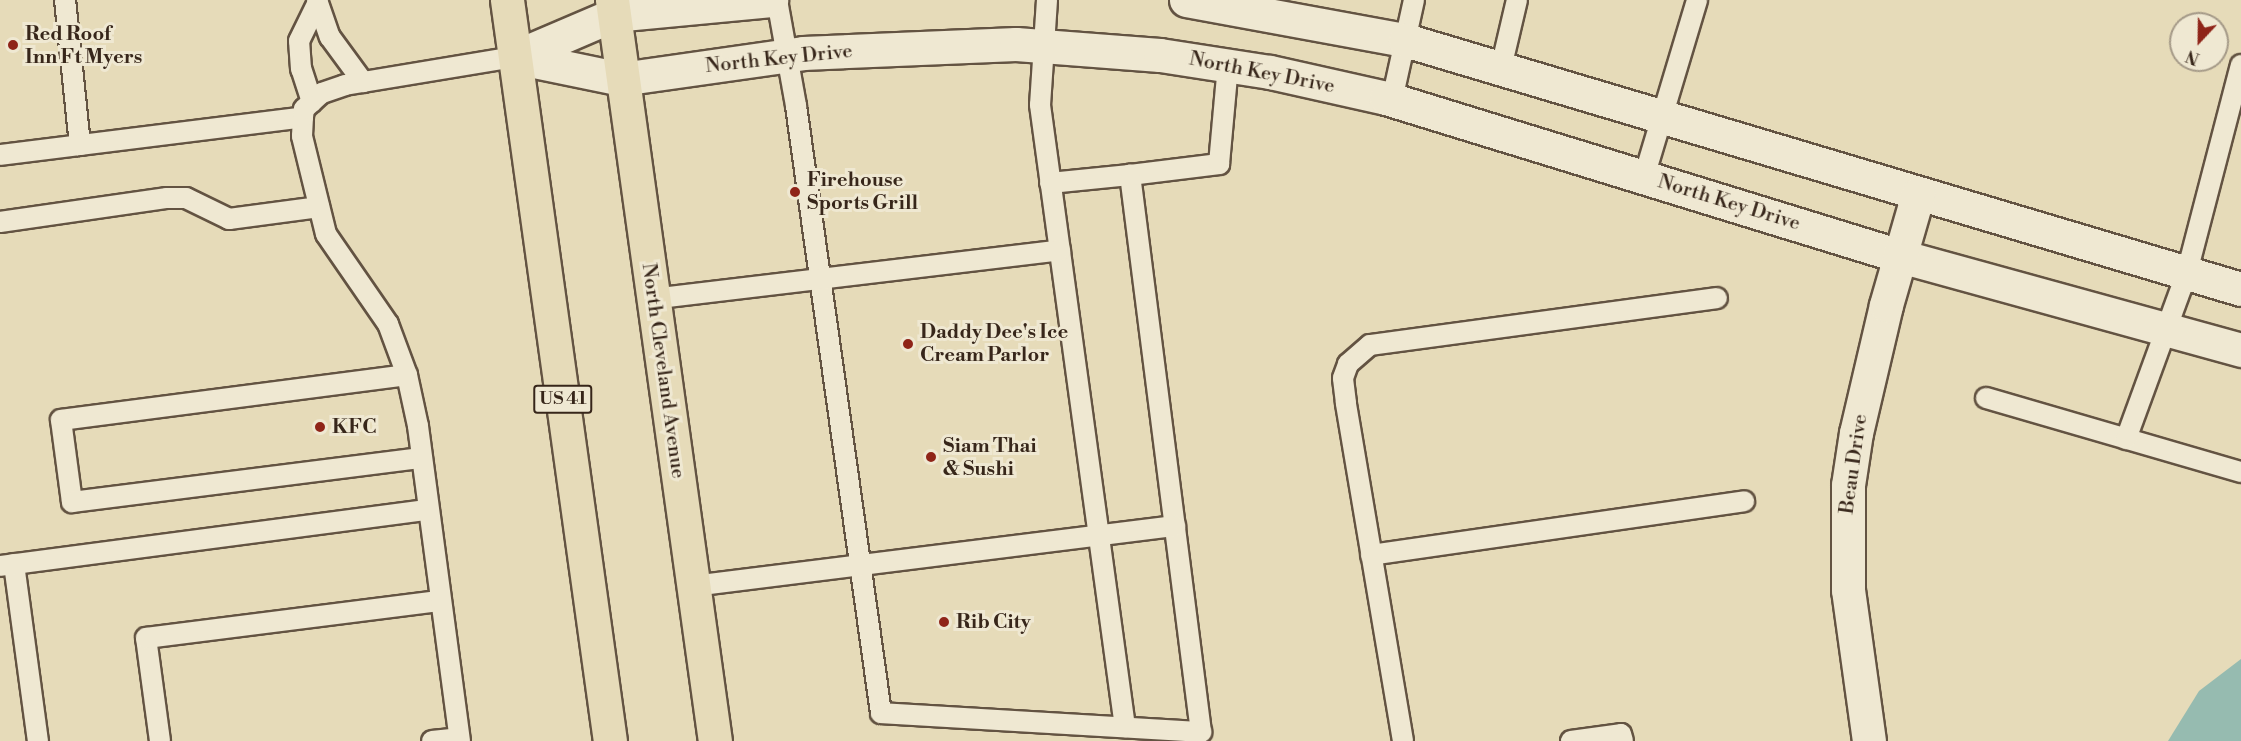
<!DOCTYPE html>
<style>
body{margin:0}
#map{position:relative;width:2241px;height:741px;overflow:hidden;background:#e6dbb9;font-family:"Libre Bodoni",serif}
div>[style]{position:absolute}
.water>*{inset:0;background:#96bbb0}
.roads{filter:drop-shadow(2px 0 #635342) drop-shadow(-2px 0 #635342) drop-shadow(0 2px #635342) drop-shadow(0 -2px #635342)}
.lane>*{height:20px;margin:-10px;padding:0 10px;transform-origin:10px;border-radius:10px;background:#efe8d2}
.street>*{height:33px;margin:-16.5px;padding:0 16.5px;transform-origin:16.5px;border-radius:16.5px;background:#efe8d2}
.primary>*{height:33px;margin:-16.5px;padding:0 16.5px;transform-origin:16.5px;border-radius:16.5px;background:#e6dbb9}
.dots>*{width:16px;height:16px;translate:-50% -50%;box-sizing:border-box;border:3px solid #efe8d2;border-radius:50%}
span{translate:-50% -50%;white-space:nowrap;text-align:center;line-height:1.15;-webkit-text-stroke:6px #efe8d2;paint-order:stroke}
.shield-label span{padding:2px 4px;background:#efe8d2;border:2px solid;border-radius:4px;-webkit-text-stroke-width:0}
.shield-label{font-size:18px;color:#37261a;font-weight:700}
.poi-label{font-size:20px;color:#37261a;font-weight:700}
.left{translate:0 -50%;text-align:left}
.street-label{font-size:20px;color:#37261a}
.north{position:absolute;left:2169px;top:12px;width:60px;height:60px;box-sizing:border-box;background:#efe8d2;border:2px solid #a59a88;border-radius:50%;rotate:202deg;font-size:16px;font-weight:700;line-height:24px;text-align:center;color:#37261a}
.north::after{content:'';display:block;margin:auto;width:21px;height:27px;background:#8f2418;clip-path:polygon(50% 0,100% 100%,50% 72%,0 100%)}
</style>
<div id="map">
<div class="water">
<div style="clip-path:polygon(2241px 659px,2241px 741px,2168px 741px,2199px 691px)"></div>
</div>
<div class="roads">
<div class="lane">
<div style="left:65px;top:0;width:146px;rotate:84.1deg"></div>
<div style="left:317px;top:0;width:39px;rotate:71deg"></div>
<div style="left:330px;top:37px;width:56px;rotate:53.7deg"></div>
<div style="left:777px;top:0;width:108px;rotate:79.8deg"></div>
<div style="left:796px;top:106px;width:613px;rotate:82.03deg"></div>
<div style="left:881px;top:713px;width:321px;rotate:3.4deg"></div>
<div style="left:1201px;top:732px;width:562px;rotate:-97.26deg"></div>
<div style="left:1130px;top:175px;width:90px;rotate:-7deg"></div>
<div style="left:1219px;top:164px;width:98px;rotate:-84.8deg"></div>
<div style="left:1047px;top:0;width:105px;rotate:93.8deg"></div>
<div style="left:1040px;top:105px;width:628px;rotate:82.22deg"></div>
<div style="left:1501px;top:68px;width:70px;rotate:-76.8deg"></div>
<div style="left:1392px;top:100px;width:102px;rotate:-77.6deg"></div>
<div style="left:312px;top:102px;width:35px;rotate:-108deg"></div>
<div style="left:301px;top:69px;width:28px;rotate:-94deg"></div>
<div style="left:299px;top:41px;width:43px;rotate:-64deg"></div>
<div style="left:0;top:155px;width:305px;rotate:-7.1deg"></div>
<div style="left:1644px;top:177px;width:185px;rotate:-73.3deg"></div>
<div style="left:1050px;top:183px;width:80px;rotate:-5.7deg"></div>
<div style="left:0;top:222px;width:169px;rotate:-8.2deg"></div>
<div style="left:167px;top:198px;width:19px"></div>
<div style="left:186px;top:198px;width:48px;rotate:26deg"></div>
<div style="left:229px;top:219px;width:91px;rotate:-7.6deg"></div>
<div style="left:652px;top:299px;width:411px;rotate:-6.8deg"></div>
<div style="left:407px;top:375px;width:349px;rotate:172.6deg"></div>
<div style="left:61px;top:420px;width:83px;rotate:82.4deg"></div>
<div style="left:72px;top:502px;width:352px;rotate:-7.2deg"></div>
<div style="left:1986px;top:398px;width:266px;rotate:16.2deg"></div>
<div style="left:2126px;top:439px;width:178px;rotate:-69.9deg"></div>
<div style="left:2187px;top:272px;width:214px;rotate:-75.4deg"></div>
<div style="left:1371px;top:555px;width:377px;rotate:-8.2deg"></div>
<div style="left:14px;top:564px;width:179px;rotate:82.3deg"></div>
<div style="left:0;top:566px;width:430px;rotate:-7.5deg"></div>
<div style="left:693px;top:586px;width:486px;rotate:-7.1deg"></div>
<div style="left:160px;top:741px;width:104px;rotate:-97.7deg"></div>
<div style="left:146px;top:638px;width:295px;rotate:-7.2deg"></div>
<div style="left:432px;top:741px;width:27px;rotate:-6deg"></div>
<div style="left:460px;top:741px;width:318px;rotate:-97.6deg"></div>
<div style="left:418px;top:426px;width:52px;rotate:-102.2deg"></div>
<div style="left:407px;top:375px;width:54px;rotate:-110.4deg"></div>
<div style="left:388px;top:324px;width:109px;rotate:-124.6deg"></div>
<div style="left:326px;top:234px;width:101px;rotate:-103.8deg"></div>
<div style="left:302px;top:136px;width:19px;rotate:-87deg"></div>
<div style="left:303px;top:117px;width:8px;rotate:-83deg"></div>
<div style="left:304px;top:109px;width:24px;rotate:-42deg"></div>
<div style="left:322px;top:93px;width:24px;rotate:-19deg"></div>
<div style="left:345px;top:85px;width:172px;rotate:-9.4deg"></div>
<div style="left:1403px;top:741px;width:343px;rotate:-99.6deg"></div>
<div style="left:1346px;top:403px;width:25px;rotate:-97deg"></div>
<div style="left:1343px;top:378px;width:15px;rotate:-70deg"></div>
<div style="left:1348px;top:364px;width:29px;rotate:-41deg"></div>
<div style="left:1370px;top:345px;width:350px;rotate:-7.7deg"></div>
<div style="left:1571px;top:741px;width:50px;rotate:-8deg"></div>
<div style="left:1621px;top:734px;width:7px;rotate:74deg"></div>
</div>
<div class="street">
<div style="left:1186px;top:0;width:223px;rotate:10.4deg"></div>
<div style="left:1405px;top:40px;width:872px;rotate:16.59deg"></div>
<div style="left:515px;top:57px;width:108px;rotate:11.7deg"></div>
<div style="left:621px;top:79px;width:184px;rotate:-8.1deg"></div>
<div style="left:803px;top:53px;width:213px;rotate:-2.4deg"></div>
<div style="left:1016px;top:44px;width:144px;rotate:4.4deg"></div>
<div style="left:1160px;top:55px;width:111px;rotate:8.8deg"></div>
<div style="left:1270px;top:72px;width:119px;rotate:12.6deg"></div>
<div style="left:1386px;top:98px;width:538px;rotate:17.09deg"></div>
<div style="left:1900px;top:256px;width:354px;rotate:15.4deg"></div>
<div style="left:515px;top:57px;width:107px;rotate:-23.2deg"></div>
<div style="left:613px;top:15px;width:159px;rotate:-5.4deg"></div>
<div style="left:1869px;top:741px;width:152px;rotate:-97.9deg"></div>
<div style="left:1848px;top:590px;width:105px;rotate:-90deg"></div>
<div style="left:1848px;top:485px;width:53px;rotate:-81.3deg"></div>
<div style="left:1856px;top:433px;width:131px;rotate:-76.8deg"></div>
<div style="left:1886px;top:305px;width:116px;rotate:-73.9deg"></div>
</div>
<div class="primary">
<div style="left:507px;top:0;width:748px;rotate:82.09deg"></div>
<div style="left:612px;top:0;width:748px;rotate:82.09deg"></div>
</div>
</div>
<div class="dots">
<div style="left:13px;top:45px;background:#8f2418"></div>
<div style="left:795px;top:192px;background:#8f2418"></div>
<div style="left:908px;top:344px;background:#8f2418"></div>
<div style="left:320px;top:427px;background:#8f2418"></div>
<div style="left:931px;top:457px;background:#8f2418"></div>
<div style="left:944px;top:622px;background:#8f2418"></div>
</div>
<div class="shield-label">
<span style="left:563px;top:399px">US 41</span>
</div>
<div class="poi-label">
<span class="left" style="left:25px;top:46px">Red Roof<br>Inn Ft Myers</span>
<span class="left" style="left:807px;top:192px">Firehouse<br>Sports Grill</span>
<span class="left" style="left:920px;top:344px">Daddy Dee's Ice<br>Cream Parlor</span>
<span class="left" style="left:332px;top:427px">KFC</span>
<span class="left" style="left:943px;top:458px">Siam Thai<br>&amp; Sushi</span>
<span class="left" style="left:956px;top:622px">Rib City</span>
</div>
<div class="street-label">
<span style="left:779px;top:59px;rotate:-6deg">North Key Drive</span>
<span style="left:1262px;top:73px;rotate:11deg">North Key Drive</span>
<span style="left:1729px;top:203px;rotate:17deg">North Key Drive</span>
<span style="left:663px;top:371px;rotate:82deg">North Cleveland Avenue</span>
<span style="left:1854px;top:464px;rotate:-82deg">Beau Drive</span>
</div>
<div class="north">N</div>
</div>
